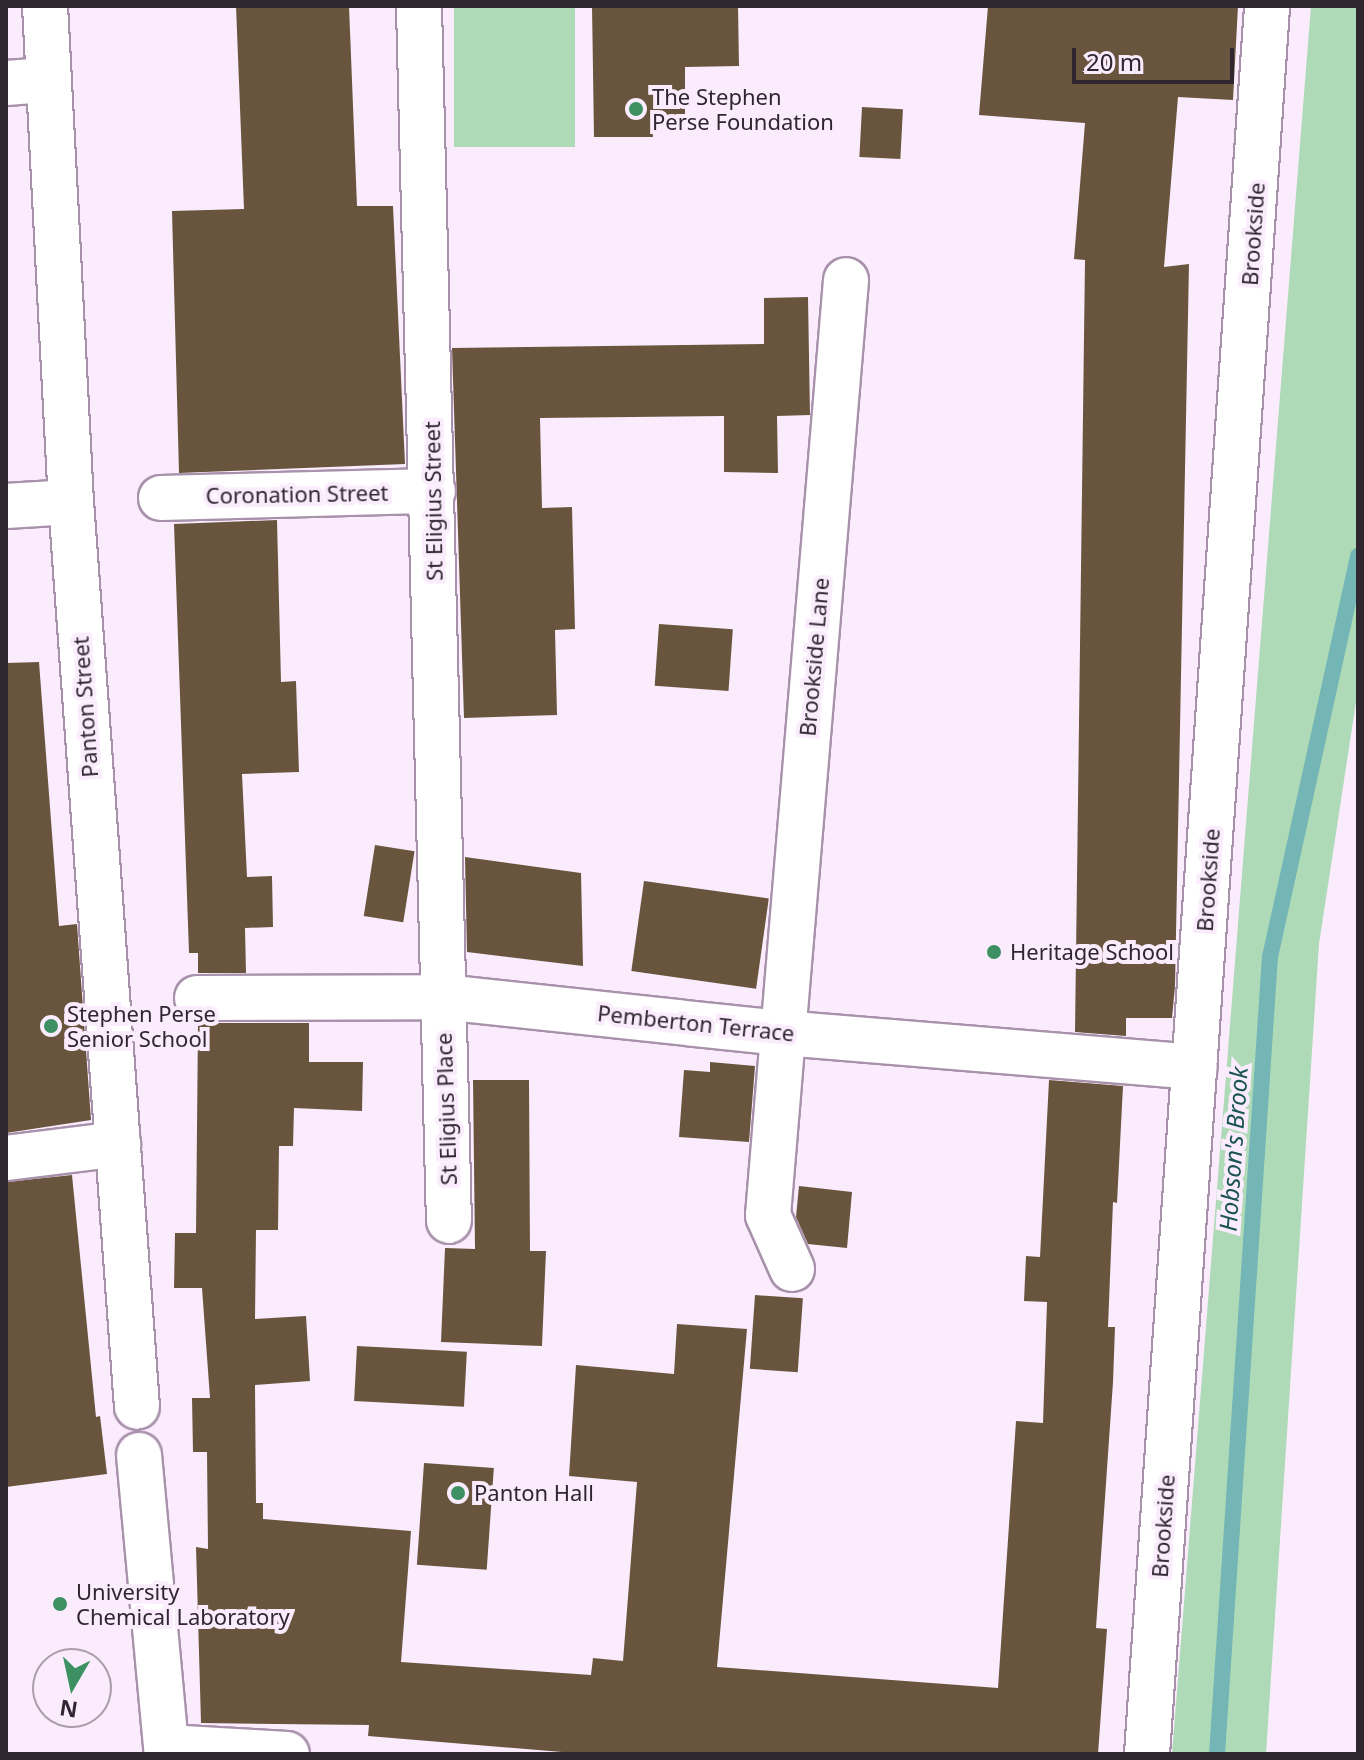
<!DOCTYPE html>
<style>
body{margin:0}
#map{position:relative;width:1364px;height:1760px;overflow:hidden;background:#faecfc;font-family:"Noto Sans",sans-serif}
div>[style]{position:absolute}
.green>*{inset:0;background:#afdab7;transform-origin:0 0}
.stream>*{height:16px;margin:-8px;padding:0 8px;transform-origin:8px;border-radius:8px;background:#73b6b5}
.building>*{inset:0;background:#69553e;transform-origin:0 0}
.roads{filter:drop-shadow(2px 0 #a892ab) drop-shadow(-2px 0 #a892ab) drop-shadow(0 2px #a892ab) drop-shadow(0 -2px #a892ab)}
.street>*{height:44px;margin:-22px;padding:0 22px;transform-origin:22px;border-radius:22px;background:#fff}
.dots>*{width:22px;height:22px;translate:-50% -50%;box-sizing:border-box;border:4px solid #faecfc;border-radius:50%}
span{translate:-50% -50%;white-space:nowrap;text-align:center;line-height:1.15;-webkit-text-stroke:8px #faecfc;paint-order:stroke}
.poi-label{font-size:22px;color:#2f2630}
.left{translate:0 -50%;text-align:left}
.street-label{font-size:22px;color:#2f2630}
.water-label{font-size:24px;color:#195353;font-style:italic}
.frame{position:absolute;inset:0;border:8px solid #2f2630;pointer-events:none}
.north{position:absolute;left:32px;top:1648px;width:80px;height:80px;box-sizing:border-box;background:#faecfc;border:2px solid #a99daa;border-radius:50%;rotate:189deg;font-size:22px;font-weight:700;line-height:32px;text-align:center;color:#2f2630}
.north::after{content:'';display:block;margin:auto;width:28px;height:36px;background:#3c9062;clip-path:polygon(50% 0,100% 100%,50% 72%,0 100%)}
.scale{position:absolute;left:1072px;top:48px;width:162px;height:36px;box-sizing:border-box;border:4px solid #2f2630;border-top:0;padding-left:10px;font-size:24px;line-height:28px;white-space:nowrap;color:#2f2630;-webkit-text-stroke:6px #faecfc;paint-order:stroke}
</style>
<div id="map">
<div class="green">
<div style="left:454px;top:6px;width:121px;height:141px"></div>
<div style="clip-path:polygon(1311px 6px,1358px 6px,1358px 689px,1319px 944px,1266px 1754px,1172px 1754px)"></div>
</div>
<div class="stream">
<div style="left:1217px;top:1754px;width:799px;rotate:-86.2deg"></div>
<div style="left:1270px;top:957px;width:411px;rotate:-77.6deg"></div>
</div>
<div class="building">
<div style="clip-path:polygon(236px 6px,349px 6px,357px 206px,393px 206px,405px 464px,179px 473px,172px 211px,244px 209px)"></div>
<div style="clip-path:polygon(592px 6px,738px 6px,739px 66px,685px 67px,685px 121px,652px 121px,653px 137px,594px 137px)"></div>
<div style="clip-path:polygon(988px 6px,1238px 6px,1233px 100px,1178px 97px,1164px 267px,1189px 264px,1175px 986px,1172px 1018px,1126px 1018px,1126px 1036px,1075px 1032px,1085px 260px,1074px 259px,1085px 123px,979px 115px)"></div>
<div style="left:862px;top:107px;width:41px;height:50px;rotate:3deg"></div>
<div style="clip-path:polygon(808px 297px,810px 415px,777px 416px,778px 473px,724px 472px,724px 416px,540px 418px,542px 508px,572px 507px,575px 629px,555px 630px,557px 715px,464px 718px,452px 348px,764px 344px,764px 298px)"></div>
<div style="clip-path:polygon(277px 520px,281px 682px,296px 681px,299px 772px,242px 774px,247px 877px,272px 876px,273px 927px,245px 928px,246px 973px,198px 973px,198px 953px,189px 953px,174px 524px)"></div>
<div style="left:659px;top:624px;width:74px;height:62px;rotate:4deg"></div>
<div style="clip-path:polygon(39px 662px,59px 926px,77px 924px,91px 1120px,6px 1133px,6px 663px)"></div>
<div style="left:375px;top:845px;width:40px;height:72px;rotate:9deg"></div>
<div style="clip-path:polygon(465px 857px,581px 873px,583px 966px,467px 952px)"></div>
<div style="left:644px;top:881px;width:126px;height:91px;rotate:8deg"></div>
<div style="clip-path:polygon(198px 1023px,309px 1023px,309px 1062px,363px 1062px,362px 1111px,294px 1108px,293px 1146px,279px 1146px,278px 1230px,256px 1230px,255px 1319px,306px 1316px,310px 1381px,255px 1385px,256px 1503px,263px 1503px,263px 1519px,411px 1531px,401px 1662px,591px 1675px,593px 1658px,623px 1661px,637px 1482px,569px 1476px,576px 1365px,674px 1374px,677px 1324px,747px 1329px,717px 1667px,998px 1688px,1016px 1421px,1043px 1423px,1047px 1302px,1024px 1301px,1026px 1256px,1040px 1257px,1049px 1080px,1123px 1086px,1117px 1203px,1113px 1202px,1108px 1327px,1115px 1327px,1113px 1382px,1096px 1628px,1107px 1629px,1098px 1754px,586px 1754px,368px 1736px,369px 1725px,201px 1723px,196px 1547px,208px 1549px,207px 1452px,193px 1452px,192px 1398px,210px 1398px,202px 1288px,174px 1288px,175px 1233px,196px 1233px)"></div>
<div style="clip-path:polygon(710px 1062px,755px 1066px,749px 1142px,679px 1137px,684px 1070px,710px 1072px)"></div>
<div style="clip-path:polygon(473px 1080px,529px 1080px,530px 1251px,546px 1251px,542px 1346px,441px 1342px,445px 1248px,475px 1249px)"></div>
<div style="clip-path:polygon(72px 1175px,96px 1417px,100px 1416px,107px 1474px,6px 1487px,6px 1182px)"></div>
<div style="clip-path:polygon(799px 1186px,852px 1192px,847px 1248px,808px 1244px,796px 1217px)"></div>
<div style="left:755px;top:1295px;width:48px;height:74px;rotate:4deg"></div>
<div style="left:357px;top:1346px;width:110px;height:55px;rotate:3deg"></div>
<div style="left:424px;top:1463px;width:70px;height:102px;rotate:4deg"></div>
</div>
<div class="roads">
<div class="street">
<div style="left:45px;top:6px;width:497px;rotate:87deg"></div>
<div style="left:71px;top:502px;width:907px;rotate:85.83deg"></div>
<div style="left:419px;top:6px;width:1215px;rotate:88.59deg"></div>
<div style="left:6px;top:83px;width:40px;rotate:-4.3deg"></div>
<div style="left:161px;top:498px;width:272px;rotate:-1.5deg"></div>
<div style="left:6px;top:506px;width:65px;rotate:-3.5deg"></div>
<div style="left:197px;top:998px;width:246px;rotate:-0.2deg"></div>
<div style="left:443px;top:997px;width:341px;rotate:6.1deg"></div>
<div style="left:782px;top:1033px;width:414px;rotate:4.7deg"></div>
<div style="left:6px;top:1158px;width:113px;rotate:-7.1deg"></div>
<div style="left:792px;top:1269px;width:59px;rotate:-114deg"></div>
<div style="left:768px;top:1215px;width:938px;rotate:-85.23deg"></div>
<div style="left:139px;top:1455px;width:300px;rotate:84.7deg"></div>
<div style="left:167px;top:1747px;width:120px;rotate:3.3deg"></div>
<div style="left:1147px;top:1754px;width:1752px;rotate:-86.07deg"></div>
</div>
</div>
<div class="dots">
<div style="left:636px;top:109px;background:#3c9062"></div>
<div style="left:994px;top:952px;background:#3c9062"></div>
<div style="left:51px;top:1026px;background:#3c9062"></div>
<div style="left:458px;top:1493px;background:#3c9062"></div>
<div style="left:60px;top:1604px;background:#3c9062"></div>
</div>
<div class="poi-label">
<span class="left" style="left:652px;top:109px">The Stephen<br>Perse Foundation</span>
<span class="left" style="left:1010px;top:952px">Heritage School</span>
<span class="left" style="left:67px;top:1026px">Stephen Perse<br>Senior School</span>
<span class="left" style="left:474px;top:1493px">Panton Hall</span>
<span class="left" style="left:76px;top:1604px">University<br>Chemical Laboratory</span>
</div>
<div class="street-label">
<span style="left:1253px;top:234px;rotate:-86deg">Brookside</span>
<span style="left:297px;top:494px;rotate:-1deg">Coronation Street</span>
<span style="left:433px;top:501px;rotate:-91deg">St Eligius Street</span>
<span style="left:814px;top:657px;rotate:-85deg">Brookside Lane</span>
<span style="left:85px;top:707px;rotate:-94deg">Panton Street</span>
<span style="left:1208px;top:880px;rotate:-86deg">Brookside</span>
<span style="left:696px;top:1023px;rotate:6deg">Pemberton Terrace</span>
<span style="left:446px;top:1109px;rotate:-92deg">St Eligius Place</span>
<span style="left:1163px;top:1526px;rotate:-86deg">Brookside</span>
</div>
<div class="water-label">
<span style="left:1233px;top:1149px;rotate:-86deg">Hobson's Brook</span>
</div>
<div class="frame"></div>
<div class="north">N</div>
<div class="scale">20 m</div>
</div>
